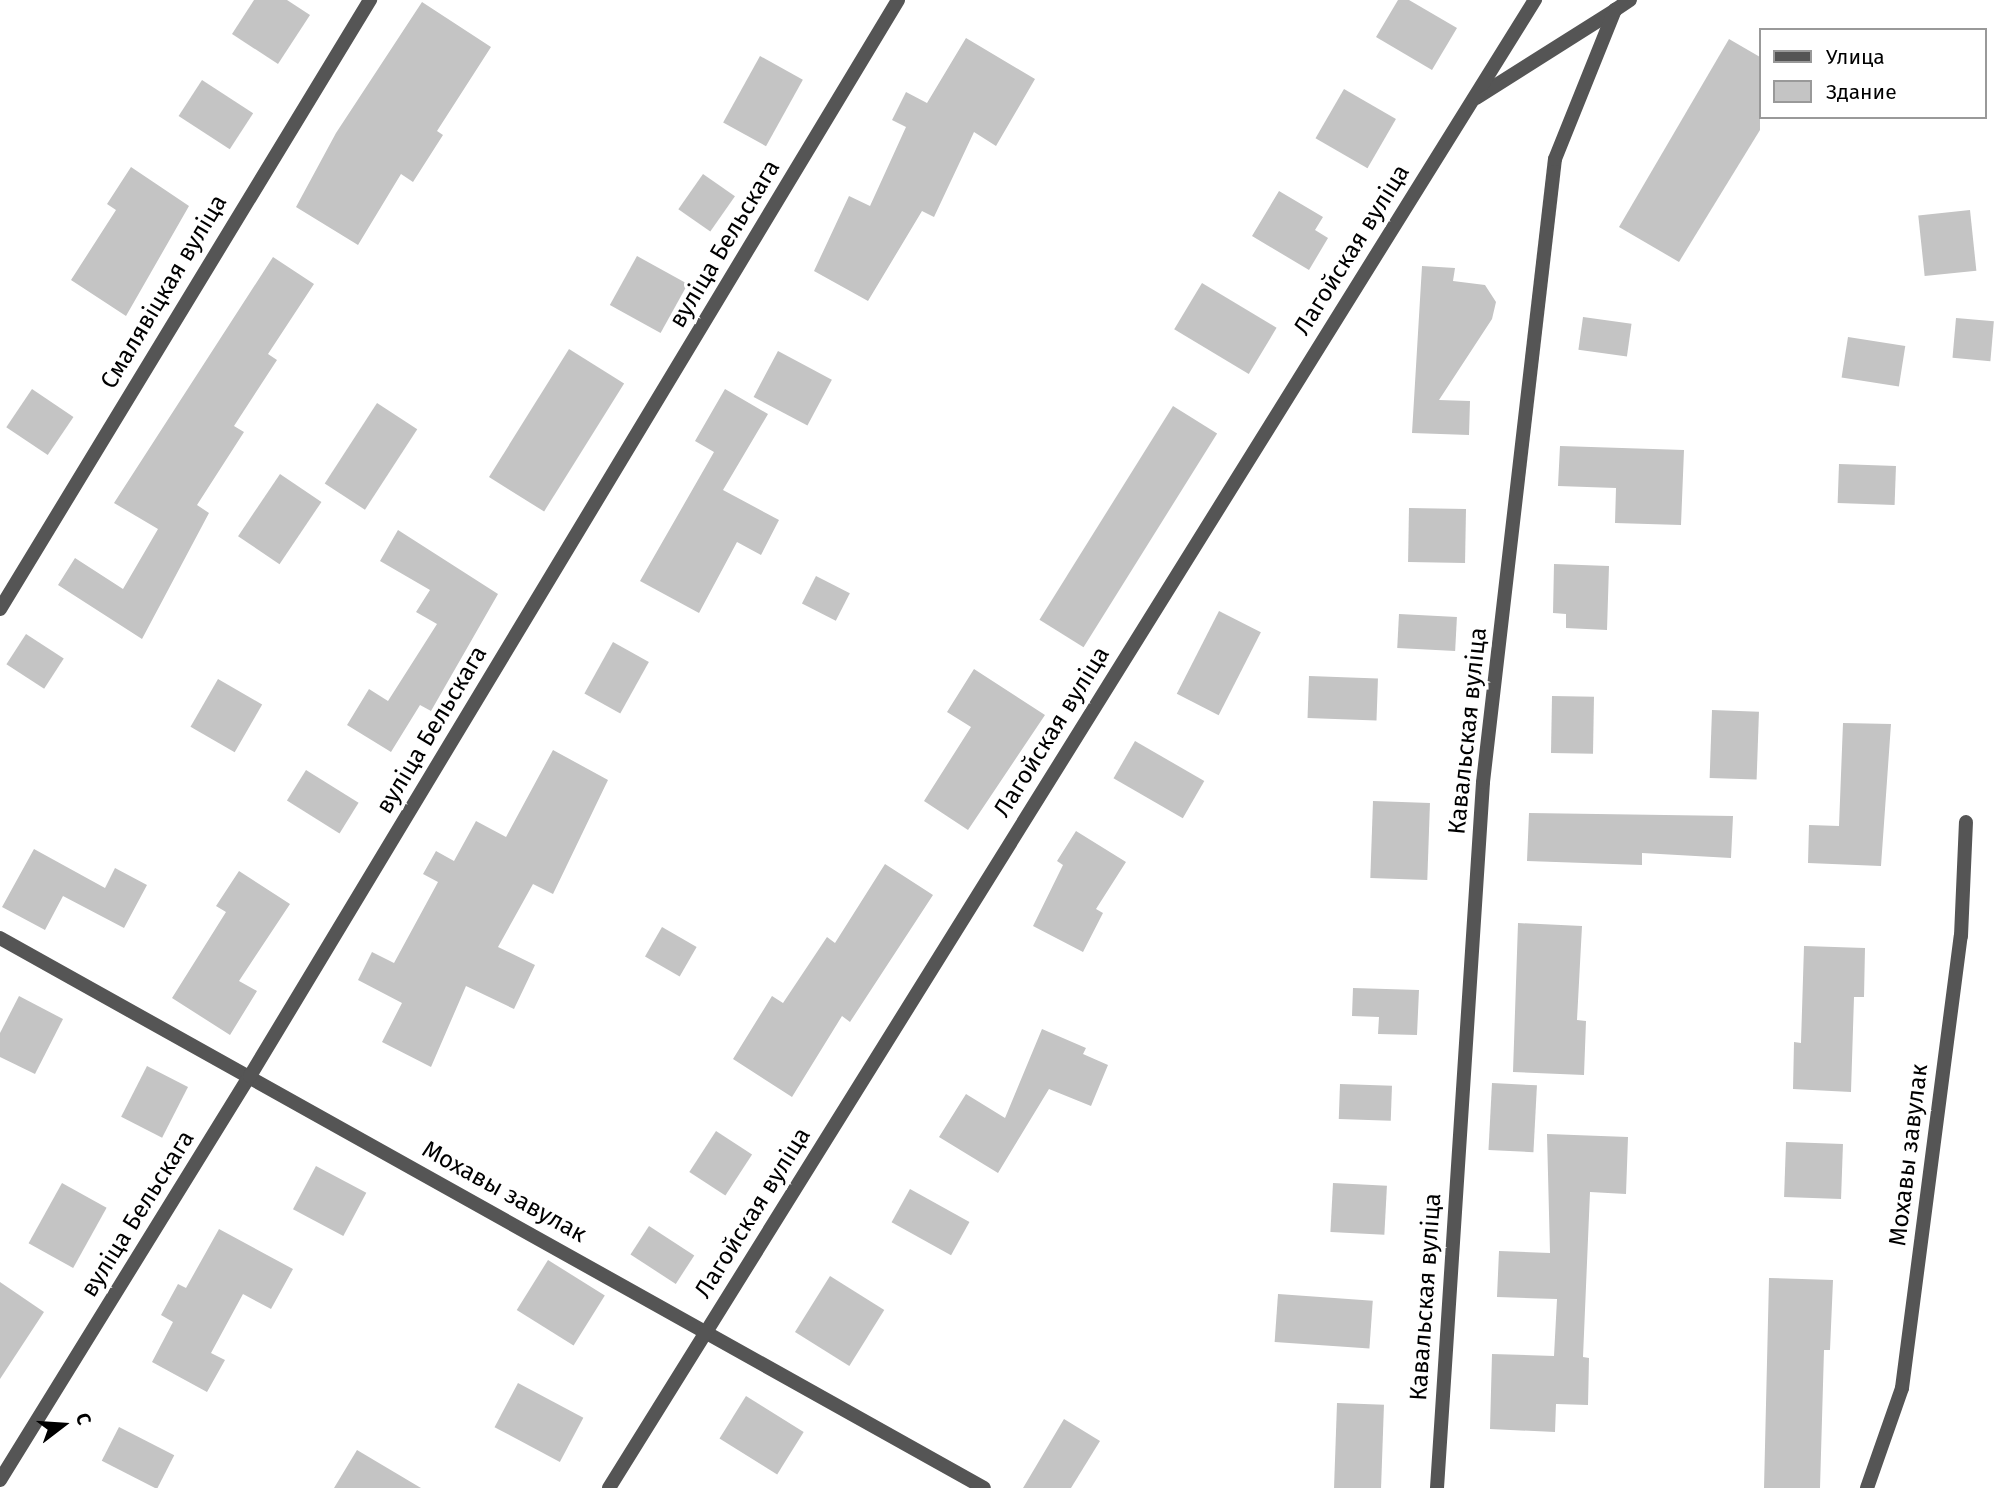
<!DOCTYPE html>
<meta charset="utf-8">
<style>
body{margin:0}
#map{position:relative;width:2014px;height:1488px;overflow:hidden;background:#fff;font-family:"Fira Sans",sans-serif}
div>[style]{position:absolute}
.building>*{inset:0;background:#c4c4c4;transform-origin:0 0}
.minor>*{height:14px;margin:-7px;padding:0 7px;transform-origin:7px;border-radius:7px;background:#555}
span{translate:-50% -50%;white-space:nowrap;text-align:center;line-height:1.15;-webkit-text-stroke:7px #fff;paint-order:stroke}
.street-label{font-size:24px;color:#000}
.legend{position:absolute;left:1759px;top:28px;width:228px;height:91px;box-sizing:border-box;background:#fff;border:2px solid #999;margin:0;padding:9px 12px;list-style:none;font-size:21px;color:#000}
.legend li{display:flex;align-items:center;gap:14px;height:35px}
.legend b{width:35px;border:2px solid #999}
.north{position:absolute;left:28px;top:1390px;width:70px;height:70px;-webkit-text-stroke:5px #fff;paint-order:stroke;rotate:73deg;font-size:19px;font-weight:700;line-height:28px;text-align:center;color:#000}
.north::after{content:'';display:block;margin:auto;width:24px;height:32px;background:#000;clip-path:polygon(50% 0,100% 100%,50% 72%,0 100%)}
</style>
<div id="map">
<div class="building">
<div style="clip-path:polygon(254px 0,287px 0,310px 15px,278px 64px,232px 34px)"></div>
<div style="clip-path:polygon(1398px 0,1409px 0,1457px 28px,1432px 70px,1376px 37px)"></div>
<div style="clip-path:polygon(422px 2px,491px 47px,437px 131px,443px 135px,413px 182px,401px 174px,358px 245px,296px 207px,336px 133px)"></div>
<div style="clip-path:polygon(966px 38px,1035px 79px,996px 146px,974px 132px,934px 217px,922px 211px,868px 301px,814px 271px,849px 196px,870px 206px,906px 127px,892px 120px,906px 92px,927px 103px)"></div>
<div style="clip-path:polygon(1729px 39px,1760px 57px,1760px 130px,1679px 262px,1619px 227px)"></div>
<div style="left:760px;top:56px;width:49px;height:76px;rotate:29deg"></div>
<div style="left:202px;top:80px;width:61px;height:43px;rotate:33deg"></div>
<div style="left:1344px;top:89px;width:60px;height:57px;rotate:30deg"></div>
<div style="clip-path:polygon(131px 167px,189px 206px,126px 316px,71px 280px,116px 210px,107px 204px)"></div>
<div style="left:703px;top:174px;width:39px;height:43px;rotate:35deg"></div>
<div style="clip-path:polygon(1279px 191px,1323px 217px,1315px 230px,1328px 238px,1309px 270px,1252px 236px)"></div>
<div style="left:1970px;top:210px;width:61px;height:52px;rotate:84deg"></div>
<div style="left:637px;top:256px;width:58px;height:56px;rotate:29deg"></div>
<div style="clip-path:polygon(273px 257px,314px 284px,268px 354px,277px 360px,234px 426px,244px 432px,197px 505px,209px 513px,142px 639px,58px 585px,75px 558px,123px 589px,158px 529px,114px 503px)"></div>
<div style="clip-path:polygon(1422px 266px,1455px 268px,1453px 281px,1485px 285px,1496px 302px,1492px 319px,1439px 400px,1470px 401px,1469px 435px,1412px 433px)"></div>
<div style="left:1202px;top:283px;width:87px;height:54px;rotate:31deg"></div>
<div style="left:1583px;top:317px;width:49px;height:33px;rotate:8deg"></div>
<div style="left:1956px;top:318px;width:38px;height:40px;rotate:5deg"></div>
<div style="left:1848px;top:337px;width:58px;height:41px;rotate:9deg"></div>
<div style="left:569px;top:349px;width:65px;height:151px;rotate:32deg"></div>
<div style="left:778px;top:351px;width:61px;height:52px;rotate:28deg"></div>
<div style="left:32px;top:389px;width:50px;height:46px;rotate:34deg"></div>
<div style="clip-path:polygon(725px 389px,768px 414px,723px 490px,779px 520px,761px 555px,737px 542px,699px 613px,640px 581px,714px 452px,695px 441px)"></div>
<div style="left:377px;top:403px;width:48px;height:96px;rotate:33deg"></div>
<div style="left:1173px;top:406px;width:52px;height:252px;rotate:32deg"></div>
<div style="clip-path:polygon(1560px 446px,1684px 450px,1681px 525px,1615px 523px,1616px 488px,1558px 486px)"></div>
<div style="left:1839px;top:464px;width:57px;height:39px;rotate:2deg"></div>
<div style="left:280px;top:474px;width:50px;height:75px;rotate:34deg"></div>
<div style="left:1409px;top:508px;width:57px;height:54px;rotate:1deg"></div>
<div style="clip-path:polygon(398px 530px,498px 594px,431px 711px,420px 705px,391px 752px,347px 725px,369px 689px,388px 701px,437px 624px,416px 612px,430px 590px,380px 561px)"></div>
<div style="clip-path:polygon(1554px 564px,1609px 566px,1607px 630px,1566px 628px,1566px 614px,1553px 613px)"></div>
<div style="left:816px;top:576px;width:38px;height:31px;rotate:27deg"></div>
<div style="left:1219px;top:611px;width:47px;height:93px;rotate:27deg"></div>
<div style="left:1399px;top:614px;width:58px;height:34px;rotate:3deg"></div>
<div style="left:26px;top:634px;width:45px;height:36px;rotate:33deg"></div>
<div style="left:613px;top:642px;width:41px;height:59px;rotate:29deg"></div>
<div style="clip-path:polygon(974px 669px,1045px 715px,968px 830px,924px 801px,971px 727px,947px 712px)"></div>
<div style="left:1309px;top:676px;width:69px;height:42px;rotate:2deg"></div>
<div style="left:218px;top:679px;width:51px;height:55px;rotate:30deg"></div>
<div style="left:1552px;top:696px;width:42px;height:57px;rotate:1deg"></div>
<div style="left:1712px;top:710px;width:47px;height:68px;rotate:2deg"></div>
<div style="clip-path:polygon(1843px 723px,1891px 724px,1881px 866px,1808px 863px,1809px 825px,1839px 826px)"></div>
<div style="left:1135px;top:741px;width:80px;height:43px;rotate:30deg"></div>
<div style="clip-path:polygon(553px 750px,608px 780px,553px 894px,533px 884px,498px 947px,535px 965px,514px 1009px,466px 986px,431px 1067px,382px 1042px,402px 1003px,358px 980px,372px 952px,394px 963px,438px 882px,423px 874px,436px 851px,454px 861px,476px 821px,506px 837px)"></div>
<div style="left:306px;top:770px;width:62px;height:36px;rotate:32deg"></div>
<div style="left:1373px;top:801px;width:57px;height:77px;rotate:2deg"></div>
<div style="clip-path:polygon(1529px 813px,1733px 816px,1731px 858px,1642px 853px,1642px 865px,1527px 861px)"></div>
<div style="clip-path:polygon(1076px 831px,1126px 862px,1096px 909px,1103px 913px,1083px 952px,1033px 926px,1063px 865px,1057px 861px)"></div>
<div style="clip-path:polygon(34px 849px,105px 888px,115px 868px,147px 885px,124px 928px,63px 896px,45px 930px,2px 907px)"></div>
<div style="clip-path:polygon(885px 864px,933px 895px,850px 1022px,842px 1016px,792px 1097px,733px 1059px,772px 996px,783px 1003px,827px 937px,835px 943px)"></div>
<div style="clip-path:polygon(239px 871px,290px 904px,239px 981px,257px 991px,230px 1035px,172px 998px,226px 912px,216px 906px)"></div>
<div style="clip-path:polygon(1518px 923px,1582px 926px,1577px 1020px,1586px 1021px,1584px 1075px,1513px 1072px)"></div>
<div style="left:662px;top:927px;width:40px;height:34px;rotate:30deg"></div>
<div style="clip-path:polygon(1804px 946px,1865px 948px,1864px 997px,1854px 997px,1851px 1092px,1793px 1089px,1794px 1042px,1801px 1043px)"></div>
<div style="clip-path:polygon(1353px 988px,1419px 990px,1417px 1035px,1378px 1034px,1379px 1017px,1352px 1016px)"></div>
<div style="clip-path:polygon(19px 996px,63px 1019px,35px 1074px,0 1057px,0 1033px)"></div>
<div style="clip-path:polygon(1042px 1029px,1086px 1048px,1083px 1054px,1108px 1065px,1091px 1106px,1049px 1089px,998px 1173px,939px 1137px,966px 1094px,1005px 1118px)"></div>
<div style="left:147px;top:1066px;width:46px;height:57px;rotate:27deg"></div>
<div style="left:1492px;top:1083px;width:45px;height:67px;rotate:3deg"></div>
<div style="left:1340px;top:1084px;width:52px;height:35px;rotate:2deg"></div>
<div style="left:716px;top:1131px;width:43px;height:49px;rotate:33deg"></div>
<div style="clip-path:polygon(1547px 1134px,1628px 1137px,1626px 1194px,1590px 1192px,1583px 1357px,1589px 1358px,1588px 1405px,1556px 1404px,1555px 1432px,1490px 1429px,1492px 1354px,1554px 1356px,1557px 1299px,1497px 1297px,1499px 1251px,1550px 1253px)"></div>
<div style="left:1786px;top:1142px;width:57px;height:55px;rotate:2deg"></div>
<div style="left:316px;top:1166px;width:57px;height:49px;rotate:28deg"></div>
<div style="left:62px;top:1183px;width:51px;height:69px;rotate:29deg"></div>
<div style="left:1333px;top:1183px;width:54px;height:49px;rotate:3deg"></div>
<div style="left:910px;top:1189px;width:68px;height:38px;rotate:29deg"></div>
<div style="left:649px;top:1226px;width:54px;height:34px;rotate:33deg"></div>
<div style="clip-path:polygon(219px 1229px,293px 1269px,271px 1309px,243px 1294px,211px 1353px,225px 1360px,207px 1392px,152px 1362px,173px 1322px,161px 1315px,178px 1284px,186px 1288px)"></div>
<div style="left:548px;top:1260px;width:67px;height:59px;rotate:32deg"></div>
<div style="left:830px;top:1276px;width:64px;height:66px;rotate:32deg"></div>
<div style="clip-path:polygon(1769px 1278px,1833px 1280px,1830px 1350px,1824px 1350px,1820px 1488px,1764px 1488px)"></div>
<div style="clip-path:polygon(0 1282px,44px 1312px,0 1379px)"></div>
<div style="left:1278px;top:1294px;width:95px;height:48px;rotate:4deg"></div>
<div style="left:518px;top:1383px;width:74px;height:50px;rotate:28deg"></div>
<div style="left:746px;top:1396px;width:68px;height:50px;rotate:32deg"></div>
<div style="left:1337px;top:1403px;width:47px;height:85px;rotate:2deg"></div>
<div style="clip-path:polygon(1064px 1419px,1100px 1441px,1071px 1488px,1023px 1488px)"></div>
<div style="left:119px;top:1427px;width:62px;height:38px;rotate:27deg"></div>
<div style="clip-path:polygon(357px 1450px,421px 1488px,334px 1488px)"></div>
</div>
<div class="minor">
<div style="left:1476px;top:98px;width:165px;rotate:-32.3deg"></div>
<div style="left:0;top:609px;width:713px;rotate:-58.72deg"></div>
<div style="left:0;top:938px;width:1127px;rotate:29.2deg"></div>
<div style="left:0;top:1480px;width:475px;rotate:-58.3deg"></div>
<div style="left:250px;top:1076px;width:1256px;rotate:-58.94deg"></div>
<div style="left:609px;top:1488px;width:1753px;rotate:-58.11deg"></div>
<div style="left:1437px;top:1488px;width:707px;rotate:-86.27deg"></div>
<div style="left:1483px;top:782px;width:627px;rotate:-83.41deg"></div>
<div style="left:1555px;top:159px;width:161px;rotate:-68.1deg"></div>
<div style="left:1615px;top:10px;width:18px;rotate:-34deg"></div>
<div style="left:1867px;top:1488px;width:106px;rotate:-70.7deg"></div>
<div style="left:1902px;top:1388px;width:456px;rotate:-82.6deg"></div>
<div style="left:1961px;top:936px;width:114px;rotate:-87.5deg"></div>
</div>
<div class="street-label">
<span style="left:725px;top:244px;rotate:-59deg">вуліца Бельскага</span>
<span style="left:1352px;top:250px;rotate:-58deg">Лагойская вуліца</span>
<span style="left:164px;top:292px;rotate:-59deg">Смалявіцкая вуліца</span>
<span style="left:432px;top:730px;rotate:-59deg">вуліца Бельскага</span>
<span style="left:1468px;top:731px;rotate:-84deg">Кавальская вуліца</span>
<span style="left:1052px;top:732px;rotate:-58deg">Лагойская вуліца</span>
<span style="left:1909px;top:1155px;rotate:-83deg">Мохавы завулак</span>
<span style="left:504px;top:1192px;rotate:29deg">Мохавы завулак</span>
<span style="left:753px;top:1213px;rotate:-58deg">Лагойская вуліца</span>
<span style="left:138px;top:1214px;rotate:-58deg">вуліца Бельскага</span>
<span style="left:1426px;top:1297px;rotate:-86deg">Кавальская вуліца</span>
</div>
<ul class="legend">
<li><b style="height:9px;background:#555"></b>Улица</li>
<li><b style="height:19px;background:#c4c4c4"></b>Здание</li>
</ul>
<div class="north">С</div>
</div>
